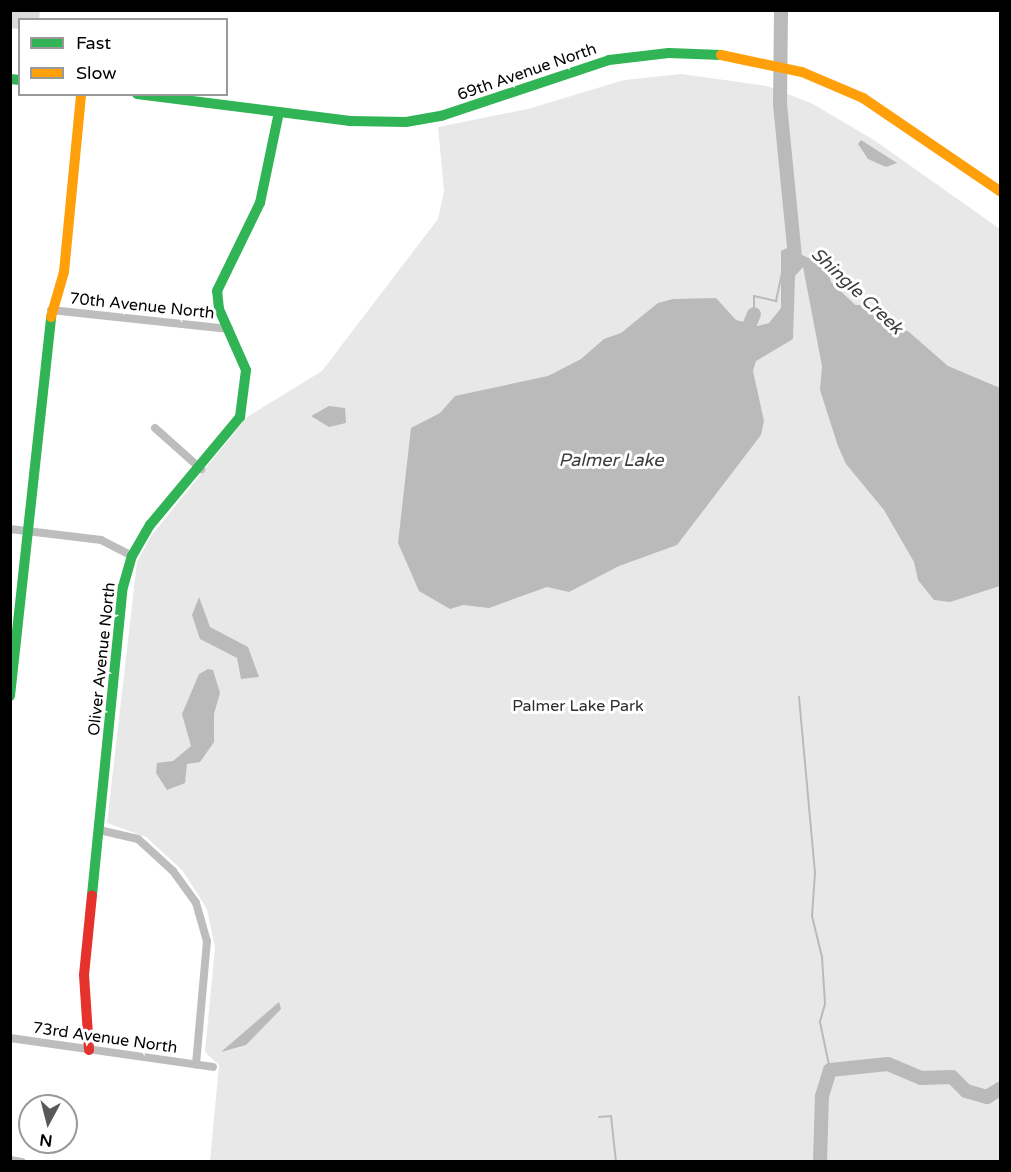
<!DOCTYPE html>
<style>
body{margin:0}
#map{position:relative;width:1011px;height:1172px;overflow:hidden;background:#fff;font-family:"Varela Round",sans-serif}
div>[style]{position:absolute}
.green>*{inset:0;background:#e8e8e8}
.water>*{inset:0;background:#bababa}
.stream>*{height:2px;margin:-1px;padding:0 1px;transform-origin:1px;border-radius:1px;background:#bababa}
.river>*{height:14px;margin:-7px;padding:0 7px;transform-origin:7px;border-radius:7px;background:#bababa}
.building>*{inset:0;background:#dcdcdc}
.street>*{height:8px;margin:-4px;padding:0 4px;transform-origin:4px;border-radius:4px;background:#bdbdbd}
.fast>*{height:10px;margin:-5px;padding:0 5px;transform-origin:5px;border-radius:5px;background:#30b455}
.slow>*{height:10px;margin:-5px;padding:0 5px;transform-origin:5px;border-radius:5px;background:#ff9f0a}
.jam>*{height:10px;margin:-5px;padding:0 5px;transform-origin:5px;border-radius:5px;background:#e5322d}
span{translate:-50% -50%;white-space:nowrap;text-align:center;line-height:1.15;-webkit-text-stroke:6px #fff;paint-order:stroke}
.street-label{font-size:16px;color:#000}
.park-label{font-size:16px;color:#2d2d2d}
.water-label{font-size:18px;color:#3e3e3e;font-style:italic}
.frame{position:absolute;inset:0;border:12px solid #000;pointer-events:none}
.legend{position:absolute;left:18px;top:18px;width:210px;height:78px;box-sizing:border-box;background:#fff;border:2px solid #999;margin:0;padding:8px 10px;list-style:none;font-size:18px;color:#000}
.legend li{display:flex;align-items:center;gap:12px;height:30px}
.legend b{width:30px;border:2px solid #999}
.north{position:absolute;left:18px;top:1094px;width:60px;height:60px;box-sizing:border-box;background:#fff;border:2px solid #999;border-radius:50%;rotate:187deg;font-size:16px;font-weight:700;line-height:24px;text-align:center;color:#000}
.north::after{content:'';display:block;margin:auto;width:21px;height:27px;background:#595959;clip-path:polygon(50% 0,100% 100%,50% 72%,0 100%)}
</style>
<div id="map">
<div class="green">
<div style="clip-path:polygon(681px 74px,767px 86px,811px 103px,874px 140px,1000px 229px,1000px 1161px,210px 1161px,219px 1065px,205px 1052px,215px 948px,207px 909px,183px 871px,146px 837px,107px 823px,137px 562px,151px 536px,247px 417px,322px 371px,438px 219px,444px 191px,438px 127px,528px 109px,624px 80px)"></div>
</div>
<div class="water">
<div style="clip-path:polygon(861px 140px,897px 163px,886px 167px,868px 159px,858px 144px)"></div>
<div style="clip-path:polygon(787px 248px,815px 261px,830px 277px,832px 293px,842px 305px,861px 305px,877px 313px,909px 332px,948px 366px,1000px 388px,1000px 586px,950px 602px,934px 600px,918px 580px,914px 562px,884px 510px,846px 464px,838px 446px,820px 390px,822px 366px,803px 267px,795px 276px,793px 339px,756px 361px,753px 371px,764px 421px,761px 435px,677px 545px,619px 566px,569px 592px,547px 587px,489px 608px,463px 605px,450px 609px,419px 591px,398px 543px,411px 428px,440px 413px,455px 396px,548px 376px,581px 359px,604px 339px,621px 333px,658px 303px,673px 299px,716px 298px,736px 320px,758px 326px,769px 323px,781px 308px,781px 251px)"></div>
<div style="clip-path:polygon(329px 406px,345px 408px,346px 423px,329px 427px,311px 416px)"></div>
<div style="clip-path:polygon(199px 597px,210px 627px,248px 647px,259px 677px,241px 679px,237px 658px,200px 639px,192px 615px)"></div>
<div style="clip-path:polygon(208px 669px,213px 670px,220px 693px,214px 714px,214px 742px,200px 762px,187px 764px,185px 783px,167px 790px,156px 773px,157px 763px,173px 761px,191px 746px,182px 714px,199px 674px)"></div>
<div style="clip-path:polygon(279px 1002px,281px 1009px,246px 1045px,221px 1052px)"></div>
</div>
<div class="stream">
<div style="left:754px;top:314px;width:18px;rotate:-90deg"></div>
<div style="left:754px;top:296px;width:23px;rotate:13deg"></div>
<div style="left:776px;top:301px;width:34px;rotate:-78deg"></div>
<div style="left:799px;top:697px;width:177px;rotate:84.8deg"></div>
<div style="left:815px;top:873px;width:43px;rotate:94deg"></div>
<div style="left:812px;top:916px;width:42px;rotate:76.3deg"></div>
<div style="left:822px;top:957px;width:47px;rotate:86.3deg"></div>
<div style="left:825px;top:1004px;width:19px;rotate:106deg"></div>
<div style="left:820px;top:1022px;width:49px;rotate:78.2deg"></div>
<div style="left:599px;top:1117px;width:12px;rotate:-5deg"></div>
<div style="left:611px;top:1116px;width:46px;rotate:83.8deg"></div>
</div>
<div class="river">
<div style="left:781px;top:10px;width:94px;rotate:90.6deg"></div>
<div style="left:780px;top:104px;width:154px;rotate:84.4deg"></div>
<div style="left:824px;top:285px;width:47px;rotate:43.3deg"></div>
<div style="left:743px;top:340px;width:28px;rotate:-67deg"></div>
<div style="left:820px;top:1162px;width:66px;rotate:-88.3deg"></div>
<div style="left:822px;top:1096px;width:27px;rotate:-73deg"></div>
<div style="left:830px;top:1070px;width:58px;rotate:-5.9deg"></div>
<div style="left:888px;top:1064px;width:36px;rotate:23deg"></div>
<div style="left:921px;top:1078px;width:31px;rotate:-2deg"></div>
<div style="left:952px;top:1077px;width:20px;rotate:45deg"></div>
<div style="left:966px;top:1091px;width:22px;rotate:16deg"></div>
<div style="left:987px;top:1097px;width:15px;rotate:-32deg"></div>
</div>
<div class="building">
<div style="clip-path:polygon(10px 10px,40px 10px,39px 20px,20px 20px,20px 29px,10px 28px)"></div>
</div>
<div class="street">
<div style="left:51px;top:310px;width:179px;rotate:6.1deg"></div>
<div style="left:155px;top:428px;width:62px;rotate:41.7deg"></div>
<div style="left:10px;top:529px;width:92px;rotate:6.9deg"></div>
<div style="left:101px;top:540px;width:35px;rotate:27deg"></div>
<div style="left:99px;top:830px;width:40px;rotate:13deg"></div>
<div style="left:138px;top:839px;width:47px;rotate:42.4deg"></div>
<div style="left:173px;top:871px;width:39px;rotate:54deg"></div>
<div style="left:196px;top:903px;width:40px;rotate:74deg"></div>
<div style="left:207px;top:941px;width:124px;rotate:95.1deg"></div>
<div style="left:10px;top:1038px;width:205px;rotate:8.1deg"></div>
<div style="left:10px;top:1160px;width:12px;rotate:9deg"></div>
</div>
<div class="fast">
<div style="left:10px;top:79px;width:10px;rotate:6deg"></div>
<div style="left:137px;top:94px;width:215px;rotate:7.2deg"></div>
<div style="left:350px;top:121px;width:56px;rotate:1deg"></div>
<div style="left:406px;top:122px;width:36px;rotate:-10deg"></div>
<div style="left:441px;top:116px;width:177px;rotate:-18.4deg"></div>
<div style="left:609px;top:60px;width:60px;rotate:-6.7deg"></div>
<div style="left:669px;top:53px;width:52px;rotate:2.2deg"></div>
<div style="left:10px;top:696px;width:381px;rotate:-83.8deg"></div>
<div style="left:92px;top:895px;width:310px;rotate:-84.3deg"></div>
<div style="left:123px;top:587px;width:32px;rotate:-74deg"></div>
<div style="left:132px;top:556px;width:36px;rotate:-60deg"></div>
<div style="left:150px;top:525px;width:141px;rotate:-50.2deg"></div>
<div style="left:240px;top:417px;width:47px;rotate:-82.7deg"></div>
<div style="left:246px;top:370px;width:67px;rotate:-113.9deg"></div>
<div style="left:219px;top:309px;width:18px;rotate:-96deg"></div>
<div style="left:217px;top:291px;width:98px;rotate:-64deg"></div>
<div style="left:260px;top:203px;width:93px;rotate:-78.2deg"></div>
</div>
<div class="slow">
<div style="left:721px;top:55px;width:83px;rotate:11.9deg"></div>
<div style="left:802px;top:72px;width:66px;rotate:23.1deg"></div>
<div style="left:863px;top:98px;width:166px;rotate:34.2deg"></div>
<div style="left:51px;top:317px;width:47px;rotate:-73.9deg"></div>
<div style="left:64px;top:272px;width:179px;rotate:-84.5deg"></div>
</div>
<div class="jam">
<div style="left:89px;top:1050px;width:75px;rotate:-93.8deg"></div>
<div style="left:84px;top:975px;width:80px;rotate:-84.3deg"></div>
</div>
<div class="street-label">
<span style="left:527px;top:72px;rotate:-19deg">69th Avenue North</span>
<span style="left:142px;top:306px;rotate:6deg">70th Avenue North</span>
<span style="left:102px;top:659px;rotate:-84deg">Oliver Avenue North</span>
<span style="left:105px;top:1038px;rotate:8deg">73rd Avenue North</span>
</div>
<div class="park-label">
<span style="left:578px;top:706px">Palmer Lake Park</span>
</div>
<div class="water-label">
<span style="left:857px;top:291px;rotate:43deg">Shingle Creek</span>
<span style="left:611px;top:460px">Palmer Lake</span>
</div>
<div class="frame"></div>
<ul class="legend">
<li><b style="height:8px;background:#30b455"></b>Fast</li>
<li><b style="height:8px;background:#ff9f0a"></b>Slow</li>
</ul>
<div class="north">N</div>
</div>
